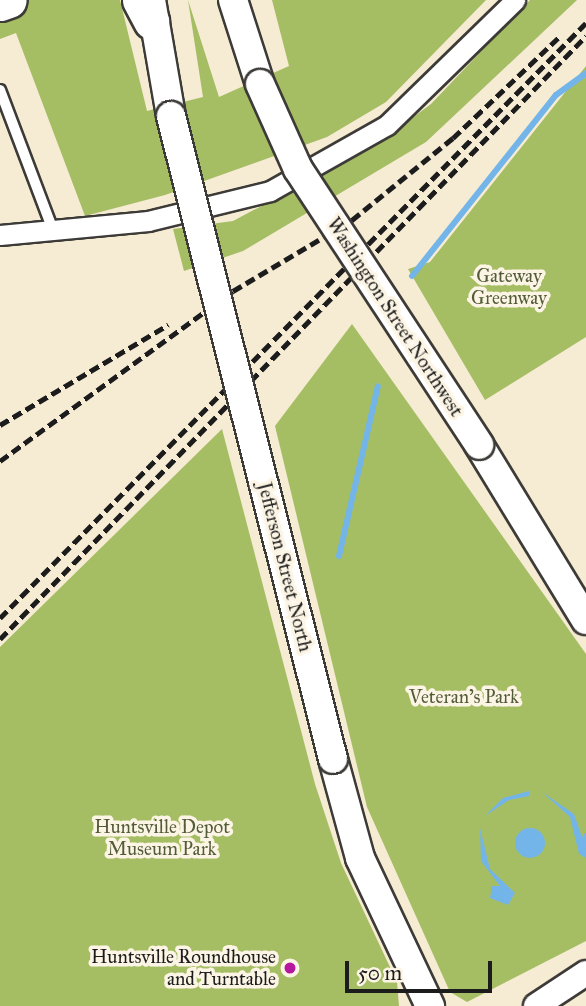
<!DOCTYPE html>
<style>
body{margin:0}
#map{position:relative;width:586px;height:1006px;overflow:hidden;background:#f6ebd3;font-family:"IM FELL Great Primer",serif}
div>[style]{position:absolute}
.green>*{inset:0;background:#a5bd63}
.water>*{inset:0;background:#74b5e9}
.round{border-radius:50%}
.stream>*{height:6px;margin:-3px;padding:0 3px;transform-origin:3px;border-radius:3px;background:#74b5e9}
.roads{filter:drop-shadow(2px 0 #3d3b37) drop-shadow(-2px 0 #3d3b37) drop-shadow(0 2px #3d3b37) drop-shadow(0 -2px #3d3b37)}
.service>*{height:10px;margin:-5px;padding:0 5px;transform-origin:5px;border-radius:5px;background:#fff}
.minor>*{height:19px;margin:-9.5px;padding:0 9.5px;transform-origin:9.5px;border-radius:9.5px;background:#fff}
.tertiary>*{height:24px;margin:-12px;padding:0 12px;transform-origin:12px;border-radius:12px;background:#fff}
.secondary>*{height:28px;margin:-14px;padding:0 14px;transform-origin:14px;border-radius:14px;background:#fff}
.motorway>*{height:35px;margin:-17.5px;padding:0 17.5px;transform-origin:17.5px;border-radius:17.5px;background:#fff}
.rail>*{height:5px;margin-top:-2.5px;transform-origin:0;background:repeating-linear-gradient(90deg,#1c1c1c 0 10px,transparent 0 15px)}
.bridges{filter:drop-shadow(2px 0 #3d3b37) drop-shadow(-2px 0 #3d3b37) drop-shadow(0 2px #3d3b37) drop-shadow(0 -2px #3d3b37)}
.secondary-bridge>*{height:28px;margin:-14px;padding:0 14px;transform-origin:14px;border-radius:14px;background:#fff}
.dots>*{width:19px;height:19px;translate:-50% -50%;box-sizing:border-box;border:4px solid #fcf5e5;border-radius:50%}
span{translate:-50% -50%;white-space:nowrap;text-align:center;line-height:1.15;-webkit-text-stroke:7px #fcf5e5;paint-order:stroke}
.park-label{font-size:19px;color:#535c38}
.street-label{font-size:19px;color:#1c1c1c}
.poi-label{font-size:19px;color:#1c1c1c}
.right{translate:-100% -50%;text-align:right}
.scale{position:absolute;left:345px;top:961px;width:147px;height:32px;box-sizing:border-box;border:4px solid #1c1c1c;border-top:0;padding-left:9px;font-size:21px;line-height:24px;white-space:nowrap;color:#1c1c1c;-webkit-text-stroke:5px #fcf5e5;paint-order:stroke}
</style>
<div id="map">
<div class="green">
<div style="clip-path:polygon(0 0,120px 0,147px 111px,203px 97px,188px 0,219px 97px,289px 66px,272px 0,486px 0,386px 102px,327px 137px,165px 195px,85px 216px,16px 33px,0 39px)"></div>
<div style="clip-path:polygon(530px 0,577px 0,426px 142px,243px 251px,184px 271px,173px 229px,233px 221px,373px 147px,431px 104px)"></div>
<div style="clip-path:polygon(586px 66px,586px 337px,485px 400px,408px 269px,430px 262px)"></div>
<div style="clip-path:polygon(352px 324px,586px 654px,586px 941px,467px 1002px,450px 992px,367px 807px,275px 426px)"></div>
<div style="clip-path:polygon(222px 429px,315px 784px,341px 863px,397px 982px,399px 1006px,0 1006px,0 647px)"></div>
</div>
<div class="water">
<div style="clip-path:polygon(529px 791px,529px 796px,509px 800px,485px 816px,503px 798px)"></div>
<div style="clip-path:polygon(542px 792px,574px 814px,582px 837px,586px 832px,586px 858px,579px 854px,570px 817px)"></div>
<div style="clip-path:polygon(480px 828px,490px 869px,515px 893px,508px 905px,490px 898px,492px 886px,500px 886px,481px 861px)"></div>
<div class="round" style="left:515px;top:828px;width:30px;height:30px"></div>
</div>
<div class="stream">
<div style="left:412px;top:276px;width:231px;rotate:-51.5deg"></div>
<div style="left:556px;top:95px;width:37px;rotate:-36deg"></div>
<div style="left:339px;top:556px;width:174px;rotate:-77.1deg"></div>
</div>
<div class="roads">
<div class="service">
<div style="left:0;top:90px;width:150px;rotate:69.3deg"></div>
</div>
<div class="minor">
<div style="left:0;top:235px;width:149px;rotate:-5.4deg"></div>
<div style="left:148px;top:221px;width:126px;rotate:-13.8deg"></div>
<div style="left:270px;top:191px;width:134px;rotate:-29.4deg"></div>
<div style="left:387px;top:125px;width:179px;rotate:-44.3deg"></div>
</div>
<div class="tertiary">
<div style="left:536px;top:1006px;width:60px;rotate:-33.4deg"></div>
</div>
<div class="secondary">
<div style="left:151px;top:0;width:118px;rotate:80.2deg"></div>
<div style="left:233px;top:0;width:88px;rotate:72.2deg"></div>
<div style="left:479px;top:445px;width:205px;rotate:58.6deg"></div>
<div style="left:333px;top:759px;width:103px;rotate:74.7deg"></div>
<div style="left:360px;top:858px;width:164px;rotate:64.7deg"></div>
</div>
<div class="motorway">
<div style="left:140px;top:0;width:24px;rotate:62deg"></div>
<div style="left:0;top:3px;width:9px;rotate:-18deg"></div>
</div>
</div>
<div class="rail">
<div style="left:0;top:425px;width:196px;rotate:-30.8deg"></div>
<div style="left:0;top:461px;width:288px;rotate:-36.1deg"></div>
<div style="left:233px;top:291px;width:139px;rotate:-30.8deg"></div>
<div style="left:352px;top:220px;width:130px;rotate:-39.1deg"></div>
<div style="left:453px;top:138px;width:149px;rotate:-43.6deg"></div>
<div style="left:0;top:618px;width:835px;rotate:-45.44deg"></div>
<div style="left:0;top:639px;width:841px;rotate:-45.82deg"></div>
</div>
<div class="bridges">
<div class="secondary-bridge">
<div style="left:260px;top:84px;width:93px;rotate:65.9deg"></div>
<div style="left:298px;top:169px;width:330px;rotate:56.7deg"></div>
<div style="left:171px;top:116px;width:663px;rotate:75.86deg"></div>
</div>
</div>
<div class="dots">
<div style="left:290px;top:968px;background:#b5179e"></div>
</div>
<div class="park-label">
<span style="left:509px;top:287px">Gateway<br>Greenway</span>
<span style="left:464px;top:697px">Veteran's Park</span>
<span style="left:162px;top:838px">Huntsville Depot<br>Museum Park</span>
</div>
<div class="street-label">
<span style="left:395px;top:317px;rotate:57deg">Washington Street Northwest</span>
<span style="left:285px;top:567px;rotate:76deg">Jefferson Street North</span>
</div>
<div class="poi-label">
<span class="right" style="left:276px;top:968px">Huntsville Roundhouse<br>and Turntable</span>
</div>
<div class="scale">50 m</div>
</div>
